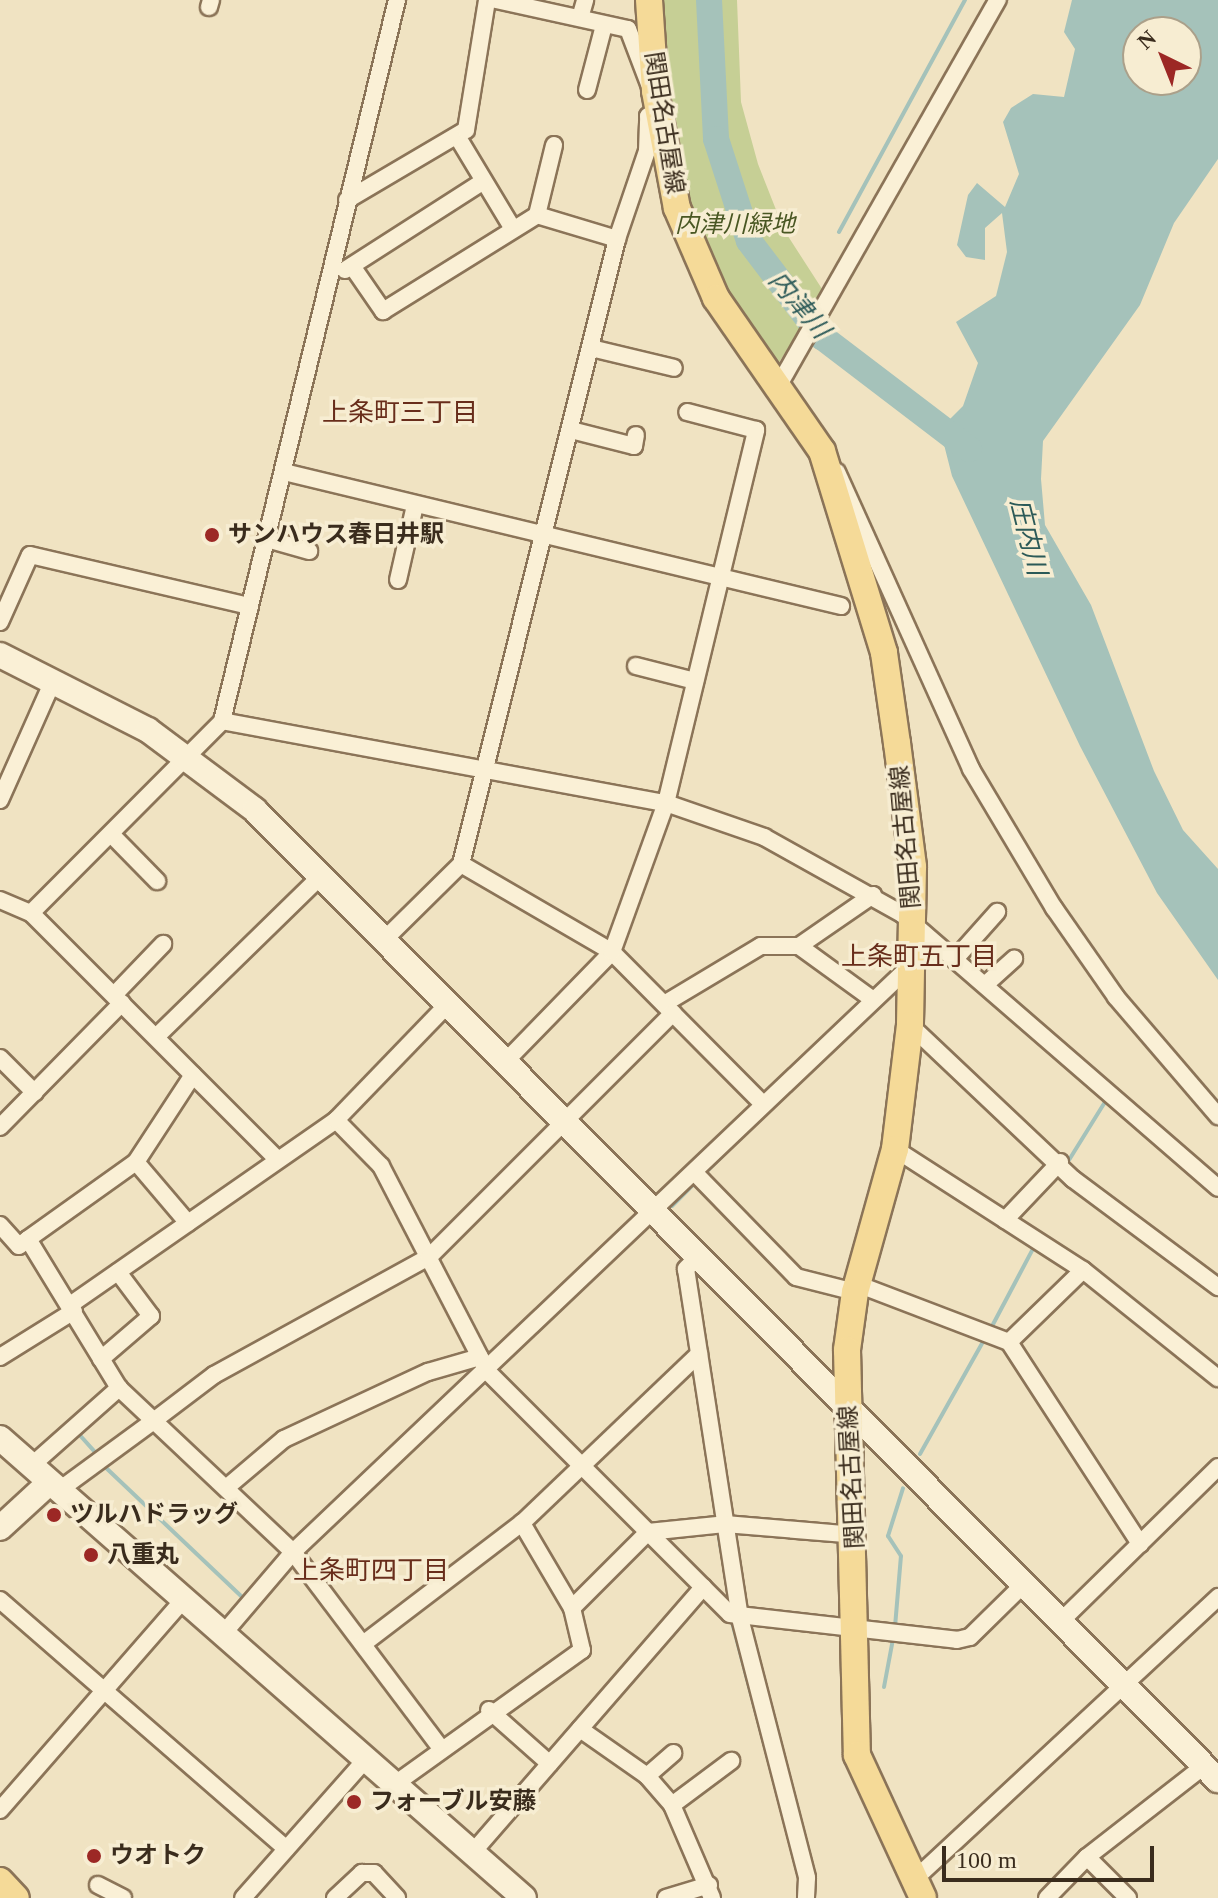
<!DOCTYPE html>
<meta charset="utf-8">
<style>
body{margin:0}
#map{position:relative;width:1218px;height:1898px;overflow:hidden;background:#f0e3c2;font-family:"Times New Roman","Noto Sans JP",serif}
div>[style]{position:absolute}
.green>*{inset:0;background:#c6cf95}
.water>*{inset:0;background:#a5c2ba}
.stream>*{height:4px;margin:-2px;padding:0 2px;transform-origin:2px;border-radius:2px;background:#a5c2ba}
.river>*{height:26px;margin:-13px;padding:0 13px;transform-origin:13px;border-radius:13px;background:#a5c2ba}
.roads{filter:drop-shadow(2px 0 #8b7458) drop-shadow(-2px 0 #8b7458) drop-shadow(0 2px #8b7458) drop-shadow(0 -2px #8b7458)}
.street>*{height:16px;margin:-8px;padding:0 8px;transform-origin:8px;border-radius:8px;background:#faf0d6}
.secondary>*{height:24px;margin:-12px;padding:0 12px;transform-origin:12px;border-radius:12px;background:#faf0d6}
.primary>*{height:26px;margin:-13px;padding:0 13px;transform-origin:13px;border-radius:13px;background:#f5da98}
.dots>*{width:22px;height:22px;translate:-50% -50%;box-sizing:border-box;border:4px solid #f7edd2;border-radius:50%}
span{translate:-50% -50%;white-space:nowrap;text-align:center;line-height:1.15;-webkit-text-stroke:7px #f7edd2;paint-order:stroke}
.street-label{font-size:24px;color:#3a2c1d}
.park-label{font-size:24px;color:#495723;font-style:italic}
.poi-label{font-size:24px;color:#3a2c1d;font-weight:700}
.left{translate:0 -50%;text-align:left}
.water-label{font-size:26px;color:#2c5a58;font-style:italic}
.neighbourhood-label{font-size:26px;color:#682d1b}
.north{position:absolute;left:1122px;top:16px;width:80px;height:80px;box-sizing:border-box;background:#f7edd2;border:2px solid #aba08a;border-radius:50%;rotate:317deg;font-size:22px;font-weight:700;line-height:32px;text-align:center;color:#3a2c1d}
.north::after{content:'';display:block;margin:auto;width:28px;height:36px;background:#9c2825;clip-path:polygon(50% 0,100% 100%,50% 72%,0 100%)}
.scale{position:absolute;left:942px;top:1846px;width:212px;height:36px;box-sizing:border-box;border:4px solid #3a2c1d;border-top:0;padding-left:10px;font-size:24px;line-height:28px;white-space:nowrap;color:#3a2c1d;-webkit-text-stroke:6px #f7edd2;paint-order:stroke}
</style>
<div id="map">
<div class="green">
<div style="clip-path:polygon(655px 0,737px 0,741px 102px,758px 164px,784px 230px,824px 292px,776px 367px,726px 301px,672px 160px)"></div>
</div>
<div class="water">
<div style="clip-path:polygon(evenodd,1072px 0,1218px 0,1218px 159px,1174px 223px,1140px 305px,1043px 441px,1041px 479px,1045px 525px,1091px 605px,1154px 771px,1183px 830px,1218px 869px,1218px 980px,1157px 893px,1080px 746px,952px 476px,940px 429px,963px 406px,978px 363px,956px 322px,996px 296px,1007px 252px,1002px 213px,985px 228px,985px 260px,966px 257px,957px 245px,968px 195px,977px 183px,1005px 207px,1019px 174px,1003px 122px,1011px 108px,1033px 94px,1064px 97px,1075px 49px,1064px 32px,1072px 0,1138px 32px,1186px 32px,1186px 80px,1138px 80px,1138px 32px)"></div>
</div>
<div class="stream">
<div style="left:839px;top:232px;width:264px;rotate:-61.5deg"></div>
<div style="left:1069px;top:1160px;width:68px;rotate:-58.2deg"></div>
<div style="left:703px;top:1175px;width:40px;rotate:-45deg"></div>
<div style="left:672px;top:1206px;width:33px;rotate:-45deg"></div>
<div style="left:990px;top:1330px;width:94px;rotate:-62.1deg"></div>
<div style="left:77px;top:1432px;width:31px;rotate:48deg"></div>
<div style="left:920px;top:1454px;width:131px;rotate:-60.7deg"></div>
<div style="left:103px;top:1465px;width:195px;rotate:43.5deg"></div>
<div style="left:718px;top:1531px;width:19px;rotate:81deg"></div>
<div style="left:732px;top:1622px;width:129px;rotate:75.2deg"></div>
<div style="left:895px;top:1627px;width:71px;rotate:-85.2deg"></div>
<div style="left:901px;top:1556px;width:24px;rotate:-123deg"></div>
<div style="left:888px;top:1536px;width:50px;rotate:-72.6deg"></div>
<div style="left:884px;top:1687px;width:49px;rotate:-79.4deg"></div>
</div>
<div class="river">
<div style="left:709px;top:0;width:139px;rotate:87.1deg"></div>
<div style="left:716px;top:139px;width:107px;rotate:72.1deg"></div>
<div style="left:749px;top:241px;width:121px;rotate:52.8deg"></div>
<div style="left:822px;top:337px;width:185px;rotate:37.3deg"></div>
</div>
<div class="roads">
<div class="street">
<div style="left:496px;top:0;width:135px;rotate:12.4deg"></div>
<div style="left:628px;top:29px;width:59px;rotate:69.1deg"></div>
<div style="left:209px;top:7px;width:7px;rotate:-74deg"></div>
<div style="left:580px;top:18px;width:19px;rotate:-74deg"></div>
<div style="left:587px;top:90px;width:67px;rotate:-75.3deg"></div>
<div style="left:457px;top:136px;width:106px;rotate:58.9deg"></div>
<div style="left:347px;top:200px;width:138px;rotate:-30.5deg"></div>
<div style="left:466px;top:130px;width:132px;rotate:-80.8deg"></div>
<div style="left:537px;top:215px;width:72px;rotate:-76.3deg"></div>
<div style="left:352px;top:266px;width:55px;rotate:55.4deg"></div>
<div style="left:383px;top:311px;width:181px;rotate:-31.9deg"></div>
<div style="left:537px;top:215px;width:84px;rotate:16.7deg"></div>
<div style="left:345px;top:270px;width:163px;rotate:-32.7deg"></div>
<div style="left:591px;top:348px;width:85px;rotate:13.5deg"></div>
<div style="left:780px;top:383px;width:441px;rotate:-60.4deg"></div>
<div style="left:571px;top:430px;width:65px;rotate:14.3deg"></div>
<div style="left:634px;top:446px;width:11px;rotate:-80deg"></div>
<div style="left:284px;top:472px;width:573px;rotate:13.53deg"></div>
<div style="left:837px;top:472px;width:326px;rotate:65.7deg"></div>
<div style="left:971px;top:769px;width:162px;rotate:59.2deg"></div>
<div style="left:1054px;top:908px;width:108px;rotate:55.1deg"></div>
<div style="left:1116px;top:997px;width:157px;rotate:49.4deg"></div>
<div style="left:267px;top:539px;width:44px;rotate:15.9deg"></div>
<div style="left:398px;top:580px;width:77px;rotate:-77.2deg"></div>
<div style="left:0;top:622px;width:73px;rotate:-65.9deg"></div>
<div style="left:30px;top:555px;width:226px;rotate:13.1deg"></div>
<div style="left:636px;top:666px;width:61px;rotate:14.3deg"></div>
<div style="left:222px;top:721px;width:452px;rotate:10.5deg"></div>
<div style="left:666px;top:803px;width:104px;rotate:19.1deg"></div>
<div style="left:764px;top:837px;width:158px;rotate:29.2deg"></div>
<div style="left:902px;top:914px;width:418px;rotate:40.9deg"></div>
<div style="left:0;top:800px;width:130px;rotate:-66deg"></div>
<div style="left:111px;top:834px;width:66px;rotate:45.6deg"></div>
<div style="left:461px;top:864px;width:175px;rotate:30.2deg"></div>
<div style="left:612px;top:952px;width:214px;rotate:45.2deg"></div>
<div style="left:0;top:900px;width:34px;rotate:23deg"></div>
<div style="left:31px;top:913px;width:349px;rotate:45deg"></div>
<div style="left:31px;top:913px;width:271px;rotate:-45.1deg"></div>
<div style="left:222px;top:721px;width:742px;rotate:-76.36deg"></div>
<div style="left:384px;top:940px;width:108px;rotate:-44.6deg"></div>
<div style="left:461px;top:864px;width:644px;rotate:-75.99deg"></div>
<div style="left:617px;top:239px;width:93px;rotate:-71.2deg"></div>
<div style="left:647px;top:151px;width:35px;rotate:-88deg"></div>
<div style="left:648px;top:116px;width:12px;rotate:-31deg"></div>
<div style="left:799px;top:946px;width:90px;rotate:-34.6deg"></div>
<div style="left:956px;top:958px;width:62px;rotate:-48.3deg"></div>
<div style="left:986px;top:984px;width:38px;rotate:-42deg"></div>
<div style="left:114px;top:995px;width:71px;rotate:-46.1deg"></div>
<div style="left:664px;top:1004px;width:113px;rotate:-30.9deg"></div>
<div style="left:761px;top:946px;width:38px"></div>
<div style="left:799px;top:946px;width:90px;rotate:36deg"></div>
<div style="left:910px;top:1025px;width:224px;rotate:43.4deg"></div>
<div style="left:1073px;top:1179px;width:181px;rotate:36.7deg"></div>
<div style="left:156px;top:1037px;width:229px;rotate:-44.3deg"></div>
<div style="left:0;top:1058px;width:49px;rotate:45deg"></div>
<div style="left:505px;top:1062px;width:153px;rotate:-45.8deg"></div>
<div style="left:612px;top:952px;width:158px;rotate:-70.1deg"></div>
<div style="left:666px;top:803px;width:384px;rotate:-76.4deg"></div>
<div style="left:756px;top:430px;width:71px;rotate:-165.4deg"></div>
<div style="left:336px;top:1120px;width:64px;rotate:45.6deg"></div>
<div style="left:381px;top:1166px;width:232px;rotate:62.6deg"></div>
<div style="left:488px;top:1372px;width:342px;rotate:45deg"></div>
<div style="left:730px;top:1614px;width:228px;rotate:6.5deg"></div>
<div style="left:957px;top:1640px;width:13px;rotate:-13deg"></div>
<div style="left:970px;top:1637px;width:76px;rotate:-44.5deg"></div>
<div style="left:0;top:1127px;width:174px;rotate:-45.5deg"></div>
<div style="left:895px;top:1149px;width:224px;rotate:32.8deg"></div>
<div style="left:1083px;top:1270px;width:173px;rotate:38.7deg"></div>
<div style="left:136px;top:1162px;width:80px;rotate:49.6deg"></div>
<div style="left:695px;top:1173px;width:145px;rotate:45.8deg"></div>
<div style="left:796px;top:1277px;width:61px;rotate:14.3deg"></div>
<div style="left:1005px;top:1220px;width:80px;rotate:-46.5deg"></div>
<div style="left:0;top:1225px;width:28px;rotate:48deg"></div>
<div style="left:19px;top:1246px;width:11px;rotate:-38deg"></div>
<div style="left:28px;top:1239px;width:175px;rotate:58.6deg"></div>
<div style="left:119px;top:1388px;width:239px;rotate:43.3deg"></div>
<div style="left:293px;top:1552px;width:244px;rotate:53deg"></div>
<div style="left:28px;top:1239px;width:133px;rotate:-35.5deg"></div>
<div style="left:136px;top:1162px;width:104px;rotate:-56.8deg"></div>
<div style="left:698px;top:1256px;width:18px;rotate:133deg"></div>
<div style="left:686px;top:1269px;width:353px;rotate:81.2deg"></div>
<div style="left:740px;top:1618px;width:268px;rotate:75.5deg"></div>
<div style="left:807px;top:1878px;width:20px;rotate:93deg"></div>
<div style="left:857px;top:1284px;width:163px;rotate:20.9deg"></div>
<div style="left:1009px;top:1342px;width:241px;rotate:57deg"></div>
<div style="left:70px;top:1305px;width:324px;rotate:-34.8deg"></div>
<div style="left:336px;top:1120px;width:160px;rotate:-46deg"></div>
<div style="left:1009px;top:1342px;width:103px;rotate:-44.2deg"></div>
<div style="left:0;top:1357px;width:87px;rotate:-31.9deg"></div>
<div style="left:101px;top:1359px;width:66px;rotate:-40.7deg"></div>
<div style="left:151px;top:1316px;width:55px;rotate:-126.9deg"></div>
<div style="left:156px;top:1419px;width:73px;rotate:-37.2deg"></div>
<div style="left:214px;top:1375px;width:245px;rotate:-28.8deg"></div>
<div style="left:429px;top:1257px;width:345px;rotate:-45deg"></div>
<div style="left:31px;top:1466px;width:118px;rotate:-41.6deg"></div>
<div style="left:226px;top:1488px;width:76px;rotate:-40.2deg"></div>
<div style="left:284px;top:1439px;width:159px;rotate:-25deg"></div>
<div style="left:428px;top:1372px;width:54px;rotate:-16.1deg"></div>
<div style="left:58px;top:1491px;width:115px;rotate:-36.2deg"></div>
<div style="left:0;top:1600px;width:379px;rotate:41deg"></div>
<div style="left:572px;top:1608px;width:107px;rotate:-45deg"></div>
<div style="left:648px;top:1532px;width:77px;rotate:-5.9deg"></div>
<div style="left:725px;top:1524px;width:130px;rotate:4.8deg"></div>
<div style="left:1061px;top:1621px;width:220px;rotate:-44.4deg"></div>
<div style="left:223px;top:1634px;width:108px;rotate:-49.5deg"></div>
<div style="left:293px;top:1552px;width:851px;rotate:-43.52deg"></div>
<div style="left:363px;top:1644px;width:200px;rotate:-37.3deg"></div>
<div style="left:522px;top:1523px;width:245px;rotate:-43.7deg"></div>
<div style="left:489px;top:1710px;width:81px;rotate:41.5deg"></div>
<div style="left:580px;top:1729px;width:82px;rotate:35deg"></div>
<div style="left:647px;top:1776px;width:38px;rotate:49deg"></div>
<div style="left:672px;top:1805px;width:101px;rotate:66.7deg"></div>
<div style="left:647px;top:1776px;width:35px;rotate:-41deg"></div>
<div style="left:395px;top:1784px;width:230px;rotate:-35.6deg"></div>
<div style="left:582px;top:1650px;width:43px;rotate:-103.4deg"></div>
<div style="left:572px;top:1608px;width:99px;rotate:-120.5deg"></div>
<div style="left:672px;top:1805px;width:74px;rotate:-36.7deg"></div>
<div style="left:0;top:1810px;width:280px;rotate:-48.9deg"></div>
<div style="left:473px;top:1852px;width:351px;rotate:-49deg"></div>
<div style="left:1087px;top:1857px;width:58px;rotate:45deg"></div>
<div style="left:916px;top:1878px;width:413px;rotate:-42.9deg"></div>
<div style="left:98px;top:1885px;width:28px;rotate:27deg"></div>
<div style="left:243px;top:1898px;width:187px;rotate:-48.5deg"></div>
<div style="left:335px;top:1898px;width:37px;rotate:-43deg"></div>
<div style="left:362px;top:1873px;width:12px"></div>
<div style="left:374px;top:1873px;width:34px;rotate:47deg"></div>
<div style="left:666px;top:1898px;width:45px;rotate:-16.8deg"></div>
<div style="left:1047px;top:1898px;width:57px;rotate:-45.7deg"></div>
<div style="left:1087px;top:1857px;width:148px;rotate:-37.9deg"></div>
</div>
<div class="secondary">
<div style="left:0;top:655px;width:166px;rotate:26.9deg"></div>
<div style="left:148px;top:730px;width:134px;rotate:36.8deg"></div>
<div style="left:255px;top:810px;width:1367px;rotate:45.21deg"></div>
<div style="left:0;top:1438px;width:697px;rotate:41.28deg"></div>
<div style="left:0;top:1528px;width:67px;rotate:-42.6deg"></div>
</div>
<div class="primary">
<div style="left:649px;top:0;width:91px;rotate:86.2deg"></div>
<div style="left:655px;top:91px;width:119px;rotate:79.4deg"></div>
<div style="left:677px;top:208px;width:98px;rotate:66.6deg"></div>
<div style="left:716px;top:298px;width:186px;rotate:55.3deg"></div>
<div style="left:822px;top:451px;width:211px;rotate:72.9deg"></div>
<div style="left:884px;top:653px;width:91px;rotate:81.8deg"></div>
<div style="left:897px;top:743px;width:125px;rotate:82.6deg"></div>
<div style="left:913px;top:867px;width:158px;rotate:91.1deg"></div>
<div style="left:910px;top:1025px;width:125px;rotate:96.9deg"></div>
<div style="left:895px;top:1149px;width:148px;rotate:105.6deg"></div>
<div style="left:855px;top:1292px;width:59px;rotate:97.9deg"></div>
<div style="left:847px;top:1350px;width:405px;rotate:88.6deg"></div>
<div style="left:857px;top:1755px;width:157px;rotate:65.2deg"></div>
<div style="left:0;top:1881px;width:23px;rotate:47deg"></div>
</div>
</div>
<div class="dots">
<div style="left:212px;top:535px;background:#9c2825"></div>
<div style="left:54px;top:1515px;background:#9c2825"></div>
<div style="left:91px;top:1555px;background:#9c2825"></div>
<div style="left:354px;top:1802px;background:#9c2825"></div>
<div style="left:94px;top:1856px;background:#9c2825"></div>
</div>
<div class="street-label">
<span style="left:664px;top:123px;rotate:81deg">関田名古屋線</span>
<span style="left:906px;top:837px;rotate:-95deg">関田名古屋線</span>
<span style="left:852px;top:1477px;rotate:-93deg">関田名古屋線</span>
</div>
<div class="park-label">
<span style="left:735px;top:225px">内津川緑地</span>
</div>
<div class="poi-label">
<span class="left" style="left:228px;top:535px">サンハウス春日井駅</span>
<span class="left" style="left:70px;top:1515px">ツルハドラッグ</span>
<span class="left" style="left:107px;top:1555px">八重丸</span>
<span class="left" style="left:370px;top:1802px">フォーブル安藤</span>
<span class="left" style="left:110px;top:1856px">ウオトク</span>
</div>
<div class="water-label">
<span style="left:799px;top:305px;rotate:50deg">内津川</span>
<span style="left:1028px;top:537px;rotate:76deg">庄内川</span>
</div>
<div class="neighbourhood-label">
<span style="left:400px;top:413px">上条町三丁目</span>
<span style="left:919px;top:957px">上条町五丁目</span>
<span style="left:371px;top:1571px">上条町四丁目</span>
</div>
<div class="north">N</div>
<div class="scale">100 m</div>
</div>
